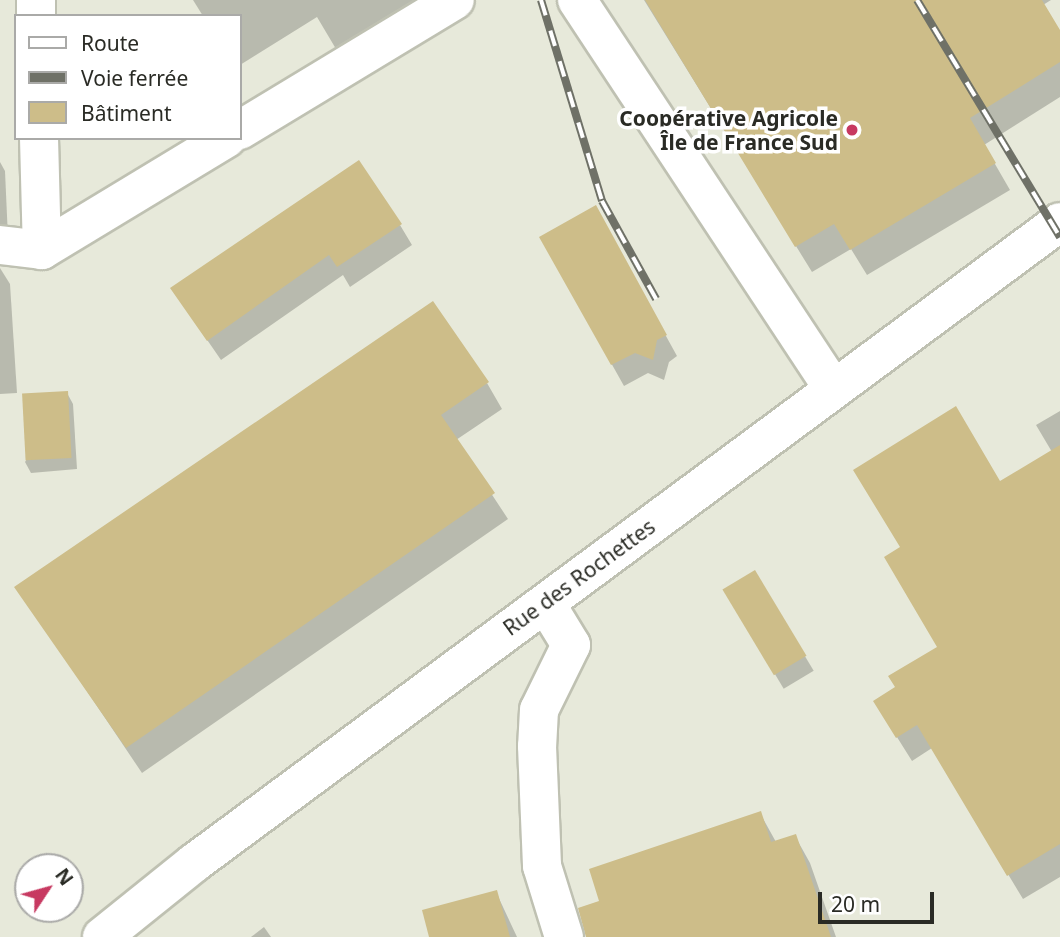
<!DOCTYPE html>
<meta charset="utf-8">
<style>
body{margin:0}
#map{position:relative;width:1060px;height:937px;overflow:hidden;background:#e7e9da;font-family:"Noto Sans",sans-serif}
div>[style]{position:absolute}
.shadow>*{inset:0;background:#0003;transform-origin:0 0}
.building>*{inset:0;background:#cdbd89;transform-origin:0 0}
.roads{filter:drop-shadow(2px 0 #bfc1b2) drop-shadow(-2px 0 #bfc1b2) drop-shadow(0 2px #bfc1b2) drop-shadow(0 -2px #bfc1b2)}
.minor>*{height:38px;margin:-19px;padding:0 19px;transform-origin:19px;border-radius:19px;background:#fff}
.rail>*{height:8px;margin-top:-4px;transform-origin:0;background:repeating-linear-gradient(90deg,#fff 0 16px,#6f7167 0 32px);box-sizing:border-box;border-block:2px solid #6f7167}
.dots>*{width:19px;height:19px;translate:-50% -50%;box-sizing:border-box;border:4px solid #fff;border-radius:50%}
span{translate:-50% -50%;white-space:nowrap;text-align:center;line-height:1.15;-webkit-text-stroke:7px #fff;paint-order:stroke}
.poi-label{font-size:21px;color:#2a2b25;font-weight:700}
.right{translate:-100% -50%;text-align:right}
.street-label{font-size:21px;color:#2a2b25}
.legend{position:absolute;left:14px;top:14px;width:228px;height:126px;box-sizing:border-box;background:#fff;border:2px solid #aaaaa8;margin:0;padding:9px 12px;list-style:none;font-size:21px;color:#2a2b25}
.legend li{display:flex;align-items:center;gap:14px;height:35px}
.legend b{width:35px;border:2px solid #aaaaa8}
.north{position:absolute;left:14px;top:853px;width:70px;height:70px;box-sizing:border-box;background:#fff;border:2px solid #aaaaa8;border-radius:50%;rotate:54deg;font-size:19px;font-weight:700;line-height:28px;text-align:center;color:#2a2b25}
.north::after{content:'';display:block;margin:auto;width:24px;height:32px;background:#c73961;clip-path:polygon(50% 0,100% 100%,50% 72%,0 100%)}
.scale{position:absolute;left:818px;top:892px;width:116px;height:32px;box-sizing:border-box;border:4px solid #2a2b25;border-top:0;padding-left:9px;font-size:21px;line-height:24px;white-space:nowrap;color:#2a2b25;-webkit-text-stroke:5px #fff;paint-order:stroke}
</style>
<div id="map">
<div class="shadow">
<div style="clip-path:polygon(193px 0,429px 0,339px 54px,317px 17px,240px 65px,240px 16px,203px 16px)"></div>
<div style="clip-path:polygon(644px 0,1051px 0,1043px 5px,1060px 34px,1060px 97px,984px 145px,1010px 190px,867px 275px,851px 249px,812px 272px)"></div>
<div style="clip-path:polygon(0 162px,5px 171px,8px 238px,0 242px)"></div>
<div style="clip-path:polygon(400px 225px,412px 245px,350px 287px,343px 275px,221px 360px,172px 289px)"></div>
<div style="clip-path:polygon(607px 229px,677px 356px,669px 362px,664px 380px,648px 373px,624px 386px,541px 238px)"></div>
<div style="clip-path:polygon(0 268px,10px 284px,17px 393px,0 394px)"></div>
<div style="clip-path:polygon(487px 383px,502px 409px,456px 440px,508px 519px,142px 773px,17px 587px)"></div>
<div style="clip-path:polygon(67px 393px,73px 404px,77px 469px,31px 473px,25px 462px)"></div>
<div style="clip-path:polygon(1060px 411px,1060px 877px,1023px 899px,932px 748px,912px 761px,890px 726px,897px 688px,939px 648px,999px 483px,1052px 452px,1036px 425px)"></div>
<div style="left:755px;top:573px;width:114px;height:35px;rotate:59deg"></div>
<div style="clip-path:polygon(760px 813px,776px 842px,795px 836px,810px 863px,836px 937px,589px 937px,601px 902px)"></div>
<div style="clip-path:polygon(496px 892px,517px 937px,431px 937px)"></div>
<div style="clip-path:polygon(264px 927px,271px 937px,251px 937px)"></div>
</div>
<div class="building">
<div style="clip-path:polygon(645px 0,1042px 0,1060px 30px,1060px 62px,970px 118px,996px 163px,850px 250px,834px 224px,795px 247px)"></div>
<div style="clip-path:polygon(359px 160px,402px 224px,337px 267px,329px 255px,207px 341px,170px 288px)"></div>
<div style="clip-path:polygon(596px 205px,667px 335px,657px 340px,653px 360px,635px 353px,611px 365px,539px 237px)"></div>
<div style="clip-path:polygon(433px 301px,489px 382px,441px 415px,495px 493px,126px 748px,14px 587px)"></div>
<div style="left:68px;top:391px;width:67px;height:46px;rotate:87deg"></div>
<div style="clip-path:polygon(956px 406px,1000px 481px,1060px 445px,1060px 844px,1007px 876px,917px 725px,896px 738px,873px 701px,895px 687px,888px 676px,937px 647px,884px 557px,900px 547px,853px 470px)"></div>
<div style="left:755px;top:570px;width:100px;height:38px;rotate:59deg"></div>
<div style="clip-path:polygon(761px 811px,771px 842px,796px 834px,831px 937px,586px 937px,578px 908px,599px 901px,589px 869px)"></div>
<div style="clip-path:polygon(497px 890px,510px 937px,429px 937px,422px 910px)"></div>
</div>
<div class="roads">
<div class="minor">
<div style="left:36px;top:0;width:16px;rotate:90deg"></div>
<div style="left:577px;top:0;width:465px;rotate:56.6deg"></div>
<div style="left:240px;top:130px;width:251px;rotate:-31.2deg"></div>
<div style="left:39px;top:138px;width:112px;rotate:88.5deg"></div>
<div style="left:0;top:245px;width:42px;rotate:6.8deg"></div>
<div style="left:42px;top:250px;width:216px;rotate:-31.2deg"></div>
<div style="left:546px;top:604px;width:48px;rotate:58.6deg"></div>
<div style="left:571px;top:645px;width:72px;rotate:116.2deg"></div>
<div style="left:539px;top:710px;width:36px;rotate:93deg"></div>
<div style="left:537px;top:746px;width:120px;rotate:87.6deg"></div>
<div style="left:542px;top:866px;width:74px;rotate:72.8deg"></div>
<div style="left:102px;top:937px;width:118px;rotate:-38.8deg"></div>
<div style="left:194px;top:863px;width:1077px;rotate:-36.51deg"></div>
</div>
</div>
<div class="rail">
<div style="left:541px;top:0;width:210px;rotate:73.1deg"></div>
<div style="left:602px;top:201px;width:112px;rotate:61.1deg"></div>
<div style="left:917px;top:0;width:277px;rotate:58.9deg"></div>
</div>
<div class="dots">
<div style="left:852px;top:130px;background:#c73961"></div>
</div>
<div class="poi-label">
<span class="right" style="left:838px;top:130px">Coopérative Agricole<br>Île de France Sud</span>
</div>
<div class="street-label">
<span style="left:579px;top:577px;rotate:-36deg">Rue des Rochettes</span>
</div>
<ul class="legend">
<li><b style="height:9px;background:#fff"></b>Route</li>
<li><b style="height:9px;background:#6f7167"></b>Voie ferrée</li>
<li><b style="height:19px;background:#cdbd89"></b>Bâtiment</li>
</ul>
<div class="north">N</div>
<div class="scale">20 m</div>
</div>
